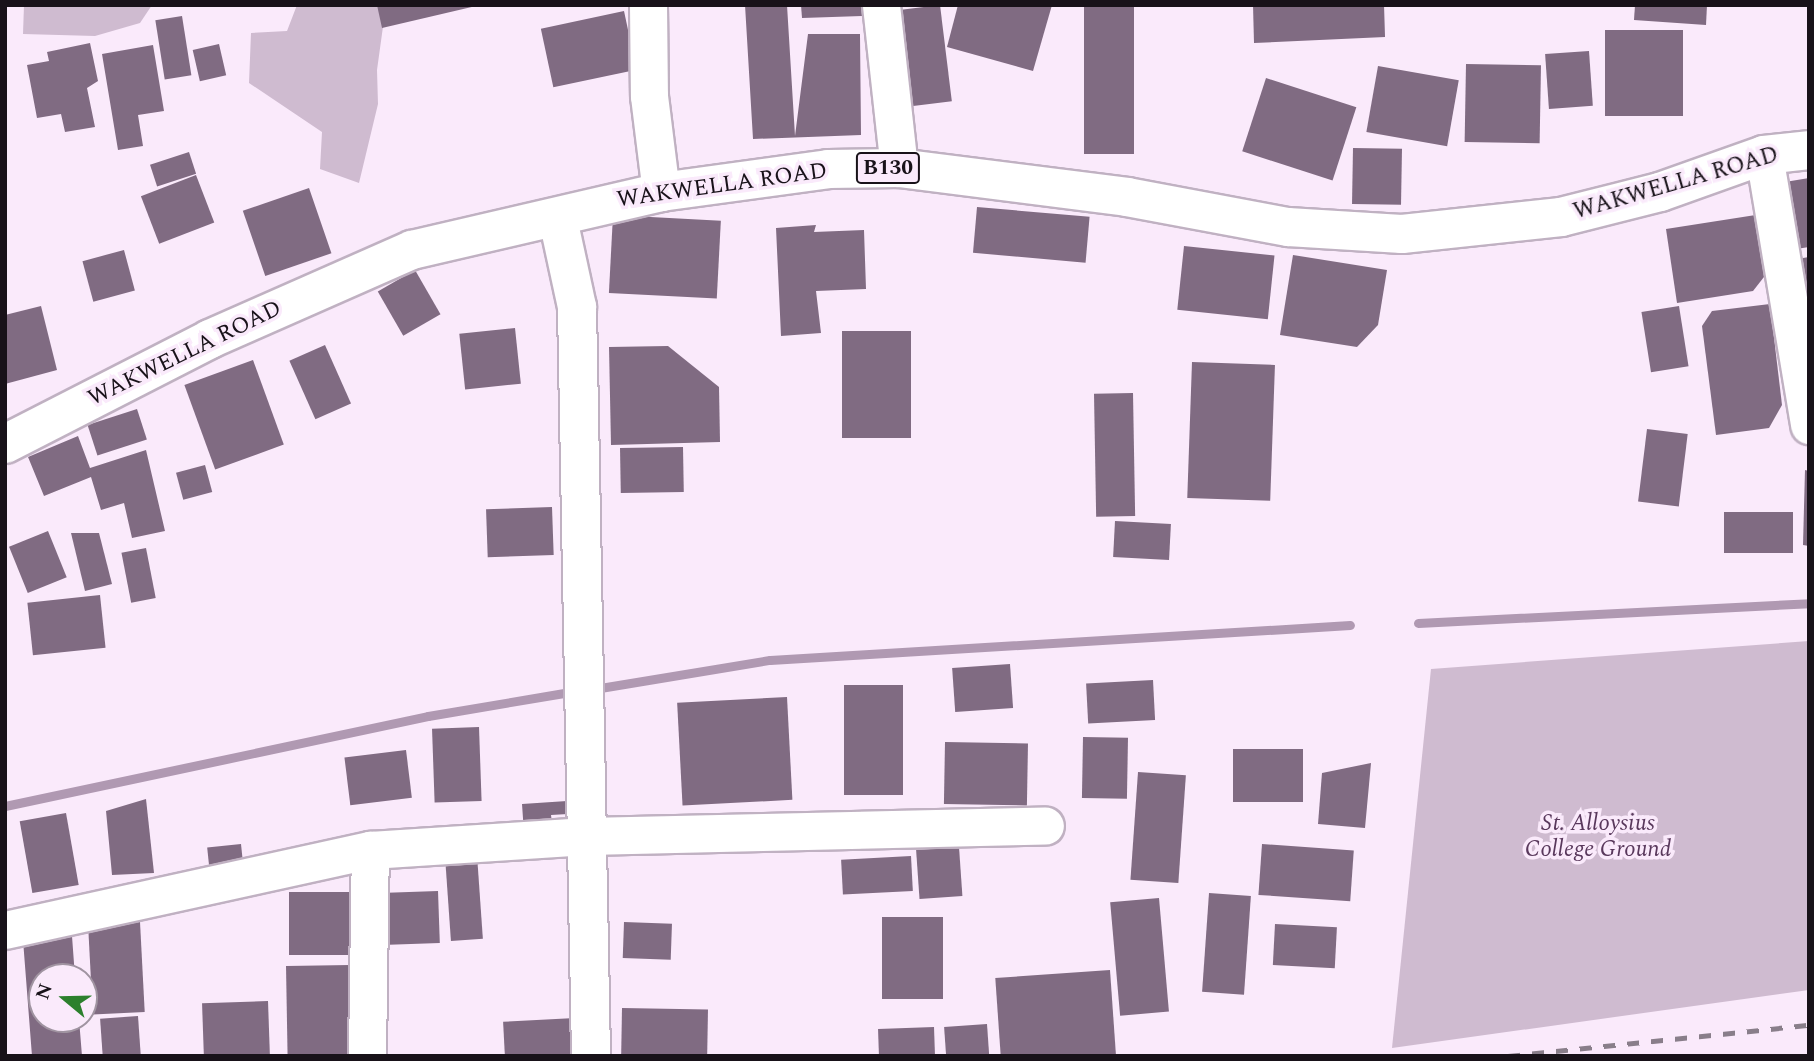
<!DOCTYPE html>
<style>
body{margin:0}
#map{position:relative;width:1814px;height:1061px;overflow:hidden;background:#faeafb;font-family:Spectral,serif}
div>[style]{position:absolute}
.green>*{inset:0;background:#cfbbd0}
.stream>*{height:9px;margin:-4.5px;padding:0 4.5px;transform-origin:4.5px;border-radius:4.5px;background:#b099b2}
.building>*{inset:0;background:#806b82;transform-origin:0 0}
.roads{filter:drop-shadow(2px 0 #c0b1c2) drop-shadow(-2px 0 #c0b1c2) drop-shadow(0 2px #c0b1c2) drop-shadow(0 -2px #c0b1c2)}
.minor>*{height:37px;margin:-18.5px;padding:0 18.5px;transform-origin:18.5px;border-radius:18.5px;background:#fff}
.tertiary>*{height:38px;margin:-19px;padding:0 19px;transform-origin:19px;border-radius:19px;background:#fff}
.primary>*{height:38px;margin:-19px;padding:0 19px;transform-origin:19px;border-radius:19px;background:#fff}
.rail>*{height:5px;margin-top:-2.5px;transform-origin:0;background:repeating-linear-gradient(90deg,#897e8a 0 12px,transparent 0 24px)}
span{translate:-50% -50%;white-space:nowrap;text-align:center;line-height:1.15;-webkit-text-stroke:7px #faeafb;paint-order:stroke}
.shield-label span{padding:2px 5px;background:#faeafb;border:2px solid;border-radius:5px;-webkit-text-stroke-width:0}
.shield-label{font-size:21px;color:#181219;font-weight:700}
.street-label{font-size:23px;color:#181219}
.park-label{font-size:23px;color:#59385c;font-style:italic}
.frame{position:absolute;inset:0;border:7px solid #181219;pointer-events:none}
.north{position:absolute;left:28px;top:963px;width:70px;height:70px;box-sizing:border-box;background:#faeafb;border:2px solid #a094a1;border-radius:50%;rotate:289deg;font-size:19px;font-weight:700;line-height:28px;text-align:center;color:#181219}
.north::after{content:'';display:block;margin:auto;width:24px;height:32px;background:#2c802d;clip-path:polygon(50% 0,100% 100%,50% 72%,0 100%)}
</style>
<div id="map">
<div class="green">
<div style="clip-path:polygon(24px 5px,152px 5px,140px 23px,95px 36px,23px 34px)"></div>
<div style="clip-path:polygon(297px 5px,386px 5px,377px 70px,378px 104px,359px 183px,320px 169px,322px 132px,249px 83px,251px 33px,287px 31px)"></div>
<div style="clip-path:polygon(1809px 641px,1809px 990px,1392px 1048px,1431px 669px)"></div>
</div>
<div class="stream">
<div style="left:1418px;top:623px;width:392px;rotate:-2.9deg"></div>
<div style="left:594px;top:689px;width:178px;rotate:-9.4deg"></div>
<div style="left:770px;top:660px;width:581px;rotate:-3.45deg"></div>
<div style="left:5px;top:806px;width:432px;rotate:-12deg"></div>
<div style="left:428px;top:716px;width:150px;rotate:-9.6deg"></div>
</div>
<div class="building">
<div style="clip-path:polygon(377px 5px,475px 5px,476px 6px,382px 28px)"></div>
<div style="clip-path:polygon(745px 5px,787px 5px,795px 136px,808px 34px,860px 34px,861px 135px,753px 139px)"></div>
<div style="clip-path:polygon(801px 5px,862px 5px,862px 16px,802px 18px)"></div>
<div style="left:940px;top:5px;width:97px;height:41px;rotate:83deg"></div>
<div style="clip-path:polygon(958px 5px,1052px 5px,1033px 71px,947px 47px)"></div>
<div style="left:1084px;top:5px;width:50px;height:149px"></div>
<div style="clip-path:polygon(1253px 5px,1384px 5px,1385px 37px,1254px 43px)"></div>
<div style="clip-path:polygon(1635px 5px,1707px 5px,1706px 25px,1634px 20px)"></div>
<div style="left:624px;top:11px;width:60px;height:85px;rotate:78deg"></div>
<div style="left:182px;top:16px;width:60px;height:27px;rotate:81deg"></div>
<div style="left:1605px;top:30px;width:78px;height:86px"></div>
<div style="clip-path:polygon(90px 43px,98px 81px,87px 88px,95px 127px,65px 132px,61px 114px,37px 118px,27px 65px,49px 61px,47px 52px)"></div>
<div style="left:219px;top:44px;width:32px;height:27px;rotate:77deg"></div>
<div style="clip-path:polygon(153px 45px,164px 111px,138px 115px,143px 146px,118px 150px,102px 54px)"></div>
<div style="left:1589px;top:51px;width:55px;height:44px;rotate:86deg"></div>
<div style="left:1466px;top:64px;width:75px;height:78px;rotate:1deg"></div>
<div style="left:1378px;top:66px;width:82px;height:67px;rotate:10deg"></div>
<div style="left:1266px;top:78px;width:95px;height:77px;rotate:18deg"></div>
<div style="left:1353px;top:148px;width:49px;height:56px;rotate:1deg"></div>
<div style="left:189px;top:152px;width:23px;height:41px;rotate:72deg"></div>
<div style="left:196px;top:175px;width:51px;height:59px;rotate:69deg"></div>
<div style="clip-path:polygon(1809px 178px,1809px 247px,1790px 250px,1779px 183px)"></div>
<div style="left:309px;top:188px;width:69px;height:70px;rotate:71deg"></div>
<div style="left:977px;top:207px;width:113px;height:46px;rotate:5deg"></div>
<div style="clip-path:polygon(1762px 214px,1771px 268px,1753px 291px,1677px 303px,1666px 229px)"></div>
<div style="left:613px;top:215px;width:108px;height:78px;rotate:3deg"></div>
<div style="clip-path:polygon(816px 225px,814px 232px,864px 230px,866px 289px,816px 291px,821px 333px,781px 336px,776px 228px)"></div>
<div style="left:1184px;top:246px;width:91px;height:64px;rotate:6deg"></div>
<div style="left:124px;top:250px;width:42px;height:43px;rotate:75deg"></div>
<div style="clip-path:polygon(1293px 255px,1387px 270px,1378px 325px,1357px 347px,1280px 335px)"></div>
<div style="clip-path:polygon(1809px 257px,1809px 301px,1805px 302px,1797px 259px)"></div>
<div style="left:415px;top:270px;width:51px;height:43px;rotate:60deg"></div>
<div style="clip-path:polygon(1770px 304px,1782px 405px,1769px 428px,1716px 435px,1702px 326px,1712px 311px)"></div>
<div style="clip-path:polygon(41px 306px,57px 370px,5px 384px,5px 315px)"></div>
<div style="left:1679px;top:306px;width:61px;height:38px;rotate:81deg"></div>
<div style="left:515px;top:328px;width:56px;height:56px;rotate:84deg"></div>
<div style="left:842px;top:331px;width:69px;height:107px"></div>
<div style="left:325px;top:345px;width:64px;height:39px;rotate:66deg"></div>
<div style="clip-path:polygon(668px 346px,719px 387px,720px 442px,611px 445px,609px 347px)"></div>
<div style="left:253px;top:360px;width:90px;height:73px;rotate:70deg"></div>
<div style="left:1192px;top:362px;width:83px;height:136px;rotate:2deg"></div>
<div style="left:1133px;top:393px;width:123px;height:39px;rotate:89deg"></div>
<div style="left:137px;top:409px;width:32px;height:52px;rotate:72deg"></div>
<div style="left:1647px;top:429px;width:41px;height:73px;rotate:7deg"></div>
<div style="clip-path:polygon(78px 436px,90px 468px,146px 450px,165px 531px,132px 538px,124px 503px,101px 510px,91px 477px,44px 496px,28px 457px)"></div>
<div style="left:683px;top:447px;width:45px;height:63px;rotate:89deg"></div>
<div style="left:205px;top:465px;width:28px;height:30px;rotate:75deg"></div>
<div style="clip-path:polygon(1805px 470px,1809px 471px,1809px 546px,1803px 545px)"></div>
<div style="left:552px;top:507px;width:48px;height:66px;rotate:88deg"></div>
<div style="left:1793px;top:512px;width:41px;height:69px;rotate:90deg"></div>
<div style="left:1115px;top:521px;width:56px;height:36px;rotate:3deg"></div>
<div style="left:48px;top:531px;width:50px;height:42px;rotate:68deg"></div>
<div style="clip-path:polygon(71px 533px,99px 533px,112px 584px,85px 591px)"></div>
<div style="left:146px;top:548px;width:51px;height:25px;rotate:79deg"></div>
<div style="left:100px;top:595px;width:53px;height:73px;rotate:84deg"></div>
<div style="left:1010px;top:664px;width:44px;height:58px;rotate:86deg"></div>
<div style="left:1153px;top:680px;width:40px;height:67px;rotate:87deg"></div>
<div style="left:844px;top:685px;width:59px;height:110px"></div>
<div style="left:787px;top:697px;width:103px;height:110px;rotate:87deg"></div>
<div style="left:479px;top:727px;width:74px;height:47px;rotate:88deg"></div>
<div style="left:1083px;top:737px;width:45px;height:61px;rotate:1deg"></div>
<div style="left:945px;top:742px;width:83px;height:62px;rotate:1deg"></div>
<div style="left:1233px;top:749px;width:70px;height:53px"></div>
<div style="left:406px;top:750px;width:48px;height:62px;rotate:83deg"></div>
<div style="clip-path:polygon(1371px 763px,1365px 828px,1318px 824px,1322px 773px)"></div>
<div style="left:1138px;top:772px;width:48px;height:108px;rotate:4deg"></div>
<div style="clip-path:polygon(146px 799px,154px 873px,112px 875px,106px 811px)"></div>
<div style="clip-path:polygon(567px 801px,568px 814px,551px 815px,553px 831px,524px 833px,522px 804px)"></div>
<div style="left:66px;top:813px;width:73px;height:47px;rotate:80deg"></div>
<div style="left:241px;top:844px;width:18px;height:34px;rotate:84deg"></div>
<div style="left:1262px;top:844px;width:92px;height:51px;rotate:4deg"></div>
<div style="left:959px;top:847px;width:49px;height:43px;rotate:86deg"></div>
<div style="left:477px;top:855px;width:84px;height:32px;rotate:86deg"></div>
<div style="left:911px;top:856px;width:35px;height:70px;rotate:87deg"></div>
<div style="left:438px;top:891px;width:52px;height:58px;rotate:88deg"></div>
<div style="left:289px;top:892px;width:60px;height:63px"></div>
<div style="left:1209px;top:893px;width:42px;height:99px;rotate:4deg"></div>
<div style="left:1159px;top:898px;width:114px;height:49px;rotate:85deg"></div>
<div style="left:882px;top:917px;width:61px;height:82px"></div>
<div style="left:140px;top:922px;width:90px;height:52px;rotate:87deg"></div>
<div style="left:624px;top:922px;width:48px;height:36px;rotate:2deg"></div>
<div style="left:1275px;top:924px;width:62px;height:41px;rotate:3deg"></div>
<div style="clip-path:polygon(72px 936px,75px 977px,42px 977px,42px 1019px,79px 1019px,82px 1056px,32px 1056px,23px 940px)"></div>
<div style="left:350px;top:965px;width:91px;height:64px;rotate:89deg"></div>
<div style="left:1110px;top:970px;width:86px;height:115px;rotate:86deg"></div>
<div style="left:268px;top:1001px;width:55px;height:66px;rotate:88deg"></div>
<div style="left:622px;top:1008px;width:86px;height:48px;rotate:1deg"></div>
<div style="left:138px;top:1016px;width:40px;height:38px;rotate:86deg"></div>
<div style="left:575px;top:1018px;width:38px;height:72px;rotate:87deg"></div>
<div style="left:987px;top:1024px;width:32px;height:43px;rotate:86deg"></div>
<div style="left:934px;top:1027px;width:29px;height:56px;rotate:88deg"></div>
</div>
<div class="roads">
<div class="minor">
<div style="left:648px;top:5px;width:91px;rotate:89.4deg"></div>
<div style="left:649px;top:96px;width:97px;rotate:82.9deg"></div>
<div style="left:881px;top:5px;width:164px;rotate:83.7deg"></div>
<div style="left:1764px;top:155px;width:274px;rotate:80.5deg"></div>
<div style="left:5px;top:930px;width:374px;rotate:-12.4deg"></div>
<div style="left:370px;top:850px;width:217px;rotate:-3.7deg"></div>
<div style="left:587px;top:836px;width:458px;rotate:-1.3deg"></div>
<div style="left:367px;top:1056px;width:206px;rotate:-89.2deg"></div>
</div>
<div class="tertiary">
<div style="left:558px;top:219px;width:90px;rotate:77.8deg"></div>
<div style="left:577px;top:307px;width:749px;rotate:88.93deg"></div>
</div>
<div class="primary">
<div style="left:5px;top:444px;width:230px;rotate:-27.1deg"></div>
<div style="left:210px;top:339px;width:221px;rotate:-23.8deg"></div>
<div style="left:412px;top:250px;width:256px;rotate:-13.1deg"></div>
<div style="left:661px;top:192px;width:169px;rotate:-7.8deg"></div>
<div style="left:828px;top:169px;width:71px;rotate:-0.8deg"></div>
<div style="left:899px;top:168px;width:230px;rotate:7.2deg"></div>
<div style="left:1127px;top:197px;width:164px;rotate:10.6deg"></div>
<div style="left:1288px;top:227px;width:114px;rotate:3.5deg"></div>
<div style="left:1402px;top:234px;width:160px;rotate:-6.1deg"></div>
<div style="left:1561px;top:217px;width:102px;rotate:-14.2deg"></div>
<div style="left:1660px;top:192px;width:110px;rotate:-19.6deg"></div>
<div style="left:1764px;top:155px;width:45px;rotate:-6.3deg"></div>
</div>
</div>
<div class="rail">
<div style="left:1508px;top:1056px;width:303px;rotate:-5.9deg"></div>
</div>
<div class="shield-label">
<span style="left:888px;top:168px">B130</span>
</div>
<div class="street-label">
<span style="left:1676px;top:184px;rotate:-16deg">WAKWELLA ROAD</span>
<span style="left:722px;top:186px;rotate:-8deg">WAKWELLA ROAD</span>
<span style="left:185px;top:354px;rotate:-26deg">WAKWELLA ROAD</span>
</div>
<div class="park-label">
<span style="left:1598px;top:837px">St. Alloysius<br>College Ground</span>
</div>
<div class="frame"></div>
<div class="north">N</div>
</div>
